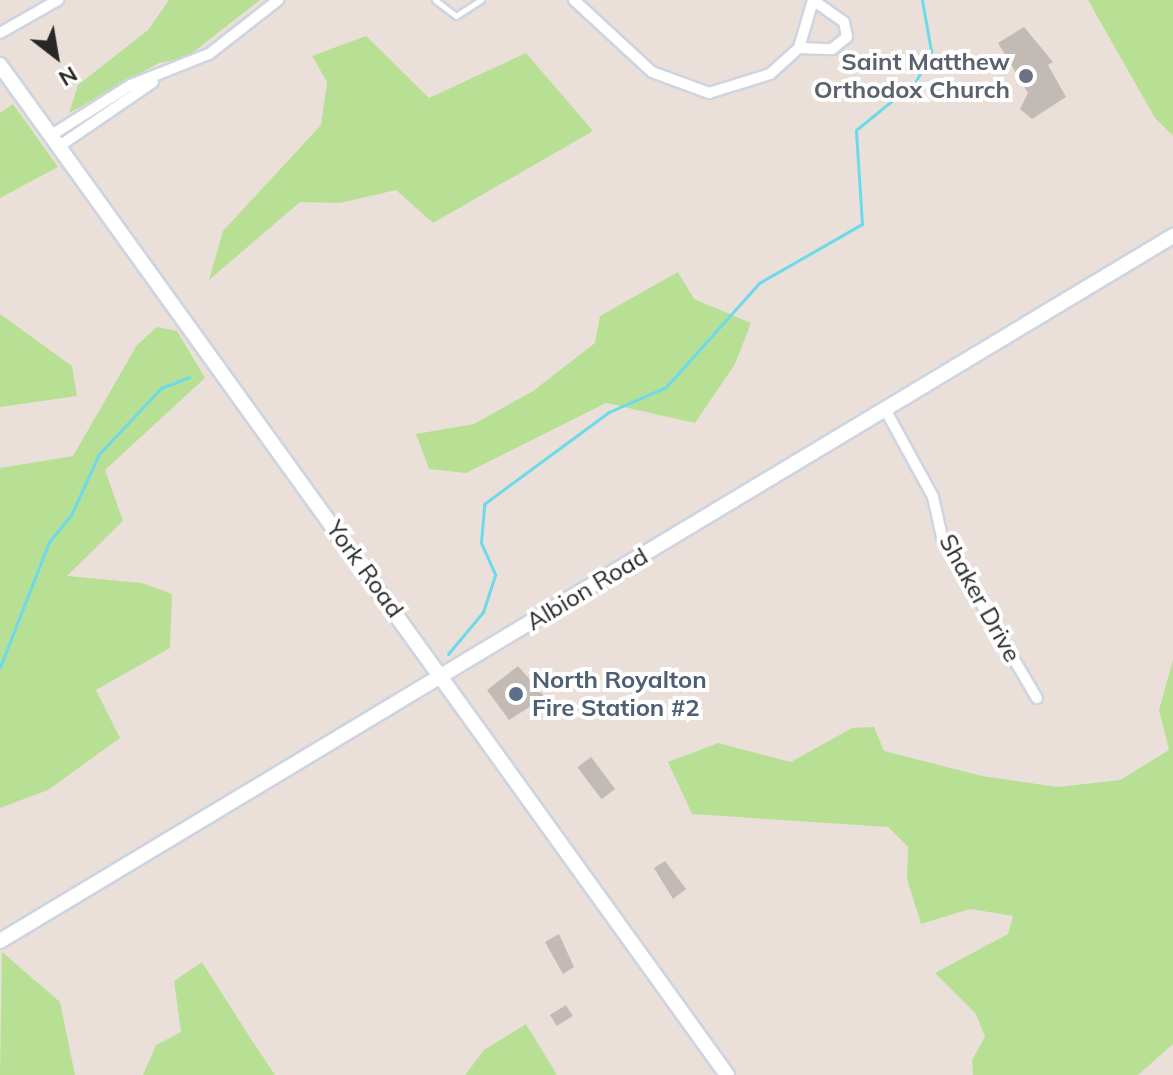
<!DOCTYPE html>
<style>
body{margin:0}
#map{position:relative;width:1173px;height:1075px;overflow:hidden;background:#eae0d9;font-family:Mulish,sans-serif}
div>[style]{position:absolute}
.green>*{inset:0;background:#b8e095}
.stream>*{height:3px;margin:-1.5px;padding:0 1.5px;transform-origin:1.5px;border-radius:1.5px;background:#6ddaeb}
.building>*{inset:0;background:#c2bab5;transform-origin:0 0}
.roads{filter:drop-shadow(2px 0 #ced4e0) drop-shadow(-2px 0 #ced4e0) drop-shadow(0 2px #ced4e0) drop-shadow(0 -2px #ced4e0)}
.lane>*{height:5px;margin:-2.5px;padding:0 2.5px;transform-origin:2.5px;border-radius:2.5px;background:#fff}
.street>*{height:10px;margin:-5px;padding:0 5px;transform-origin:5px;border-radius:5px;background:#fff}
.secondary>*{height:14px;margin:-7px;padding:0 7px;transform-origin:7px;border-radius:7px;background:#fff}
.dots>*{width:22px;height:22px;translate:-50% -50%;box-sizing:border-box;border:4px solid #fff;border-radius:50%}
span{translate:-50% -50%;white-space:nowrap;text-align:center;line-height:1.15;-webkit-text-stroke:8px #fff;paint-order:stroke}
.worship-label{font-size:24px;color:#5b616d;font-weight:700}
.right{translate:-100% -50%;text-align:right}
.street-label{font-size:24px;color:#272727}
.service-label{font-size:24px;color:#4e5e75;font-weight:700}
.left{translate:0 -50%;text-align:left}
.north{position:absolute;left:16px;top:16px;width:80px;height:80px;-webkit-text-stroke:6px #fff;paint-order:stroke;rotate:149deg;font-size:22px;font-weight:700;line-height:32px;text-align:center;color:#272727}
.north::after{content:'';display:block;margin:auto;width:28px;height:36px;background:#272727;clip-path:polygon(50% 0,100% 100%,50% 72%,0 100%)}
</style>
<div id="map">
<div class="green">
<div style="clip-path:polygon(169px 0,260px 0,187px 57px,159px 63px,69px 113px,78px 85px,148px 30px)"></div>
<div style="clip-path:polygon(1088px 0,1173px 0,1173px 136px,1155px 118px)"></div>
<div style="clip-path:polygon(366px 36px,429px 98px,526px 53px,593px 131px,433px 223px,396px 190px,340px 203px,300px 202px,209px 280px,223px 231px,321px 125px,327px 82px,312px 56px)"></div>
<div style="clip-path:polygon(13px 104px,58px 167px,0 198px,0 113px)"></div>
<div style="clip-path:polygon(678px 272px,694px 299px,751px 323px,735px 364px,695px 423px,606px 403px,466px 473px,429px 469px,416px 434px,474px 424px,533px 391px,595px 343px,600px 316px)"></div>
<div style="clip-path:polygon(0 314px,72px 366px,77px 396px,0 407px)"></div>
<div style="clip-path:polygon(157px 327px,177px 331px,205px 378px,105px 470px,123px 521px,67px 576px,142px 583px,172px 594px,170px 648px,96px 690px,120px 738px,48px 790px,0 808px,0 468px,73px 456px,137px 345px)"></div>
<div style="clip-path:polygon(1173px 660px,1173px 1044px,1138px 1075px,973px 1075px,972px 1060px,985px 1037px,976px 1014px,935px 973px,1008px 934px,1013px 916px,970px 909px,921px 924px,907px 879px,908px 847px,888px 827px,692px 814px,668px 762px,718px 743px,791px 762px,852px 728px,874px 727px,884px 751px,982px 776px,1058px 787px,1120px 780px,1169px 750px,1159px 710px)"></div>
<div style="clip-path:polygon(2px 952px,60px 1002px,75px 1075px,0 1075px)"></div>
<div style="clip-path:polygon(202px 962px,249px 1036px,275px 1075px,143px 1075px,156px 1045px,181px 1032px,174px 981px)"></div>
<div style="clip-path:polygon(526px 1024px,557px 1075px,465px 1075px,484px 1050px)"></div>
</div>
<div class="stream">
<div style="left:448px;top:654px;width:55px;rotate:-50.2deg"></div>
<div style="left:483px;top:612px;width:40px;rotate:-72deg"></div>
<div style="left:495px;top:574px;width:35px;rotate:-114deg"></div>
<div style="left:481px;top:542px;width:38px;rotate:-85deg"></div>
<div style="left:484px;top:504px;width:155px;rotate:-36.4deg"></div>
<div style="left:609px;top:412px;width:62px;rotate:-23.7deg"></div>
<div style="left:666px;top:387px;width:140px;rotate:-48.2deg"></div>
<div style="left:759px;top:283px;width:119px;rotate:-29.8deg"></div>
<div style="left:862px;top:224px;width:94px;rotate:-93.7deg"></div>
<div style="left:856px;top:130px;width:77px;rotate:-39.2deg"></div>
<div style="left:916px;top:81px;width:34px;rotate:-63deg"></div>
<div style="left:931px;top:51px;width:52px;rotate:-100deg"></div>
<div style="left:0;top:667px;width:134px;rotate:-68.6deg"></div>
<div style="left:49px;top:542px;width:35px;rotate:-51deg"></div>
<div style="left:71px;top:515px;width:67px;rotate:-65.3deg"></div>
<div style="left:99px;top:454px;width:91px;rotate:-46.8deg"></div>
<div style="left:161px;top:388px;width:30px;rotate:-21deg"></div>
</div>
<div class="building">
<div style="clip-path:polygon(1024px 27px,1053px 62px,1048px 65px,1066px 97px,1032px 119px,1020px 109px,1028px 93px,998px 43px)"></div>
<div style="clip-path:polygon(518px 666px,545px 697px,509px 720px,487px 690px)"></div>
<div style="left:591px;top:757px;width:40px;height:17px;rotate:53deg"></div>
<div style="clip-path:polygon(665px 861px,686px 889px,673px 899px,654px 868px)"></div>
<div style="clip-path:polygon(559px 934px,574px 967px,563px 974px,545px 942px)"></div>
<div style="left:566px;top:1005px;width:13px;height:19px;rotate:58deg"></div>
</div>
<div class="roads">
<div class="lane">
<div style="left:435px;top:0;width:26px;rotate:37deg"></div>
<div style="left:456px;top:16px;width:30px;rotate:-33deg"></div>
</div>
<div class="street">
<div style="left:574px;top:0;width:106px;rotate:42.7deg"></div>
<div style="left:652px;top:72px;width:61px;rotate:20.2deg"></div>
<div style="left:709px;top:93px;width:64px;rotate:-17.3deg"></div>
<div style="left:770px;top:74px;width:39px;rotate:-42deg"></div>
<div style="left:799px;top:48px;width:50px;rotate:-73.7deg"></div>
<div style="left:0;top:33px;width:67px;rotate:-29.6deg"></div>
<div style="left:799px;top:48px;width:33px;rotate:2deg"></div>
<div style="left:832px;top:49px;width:19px;rotate:-39deg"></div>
<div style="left:847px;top:37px;width:15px;rotate:-101deg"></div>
<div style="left:844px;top:22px;width:38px;rotate:-145deg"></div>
<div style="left:50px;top:136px;width:96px;rotate:-32.2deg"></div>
<div style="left:131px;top:85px;width:84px;rotate:-21.7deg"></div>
<div style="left:209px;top:54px;width:88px;rotate:-38deg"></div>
<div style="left:58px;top:147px;width:115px;rotate:-34.4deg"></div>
<div style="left:886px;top:411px;width:98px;rotate:61.3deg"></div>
<div style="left:933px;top:497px;width:41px;rotate:77.3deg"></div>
<div style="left:942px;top:537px;width:187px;rotate:59.5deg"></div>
</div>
<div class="secondary">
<div style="left:0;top:65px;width:1244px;rotate:54.25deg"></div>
<div style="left:0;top:941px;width:1369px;rotate:-31.01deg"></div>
</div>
</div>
<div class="dots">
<div style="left:1026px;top:76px;background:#6b7280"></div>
<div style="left:516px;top:694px;background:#5c6f8a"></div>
</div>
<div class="worship-label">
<span class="right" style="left:1010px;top:76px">Saint Matthew<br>Orthodox Church</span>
</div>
<div class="street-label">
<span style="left:365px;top:569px;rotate:54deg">York Road</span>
<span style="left:587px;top:589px;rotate:-31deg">Albion Road</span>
<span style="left:980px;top:598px;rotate:61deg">Shaker Drive</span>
</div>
<div class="service-label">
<span class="left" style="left:532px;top:694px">North Royalton<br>Fire Station #2</span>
</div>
<div class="north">N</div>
</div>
